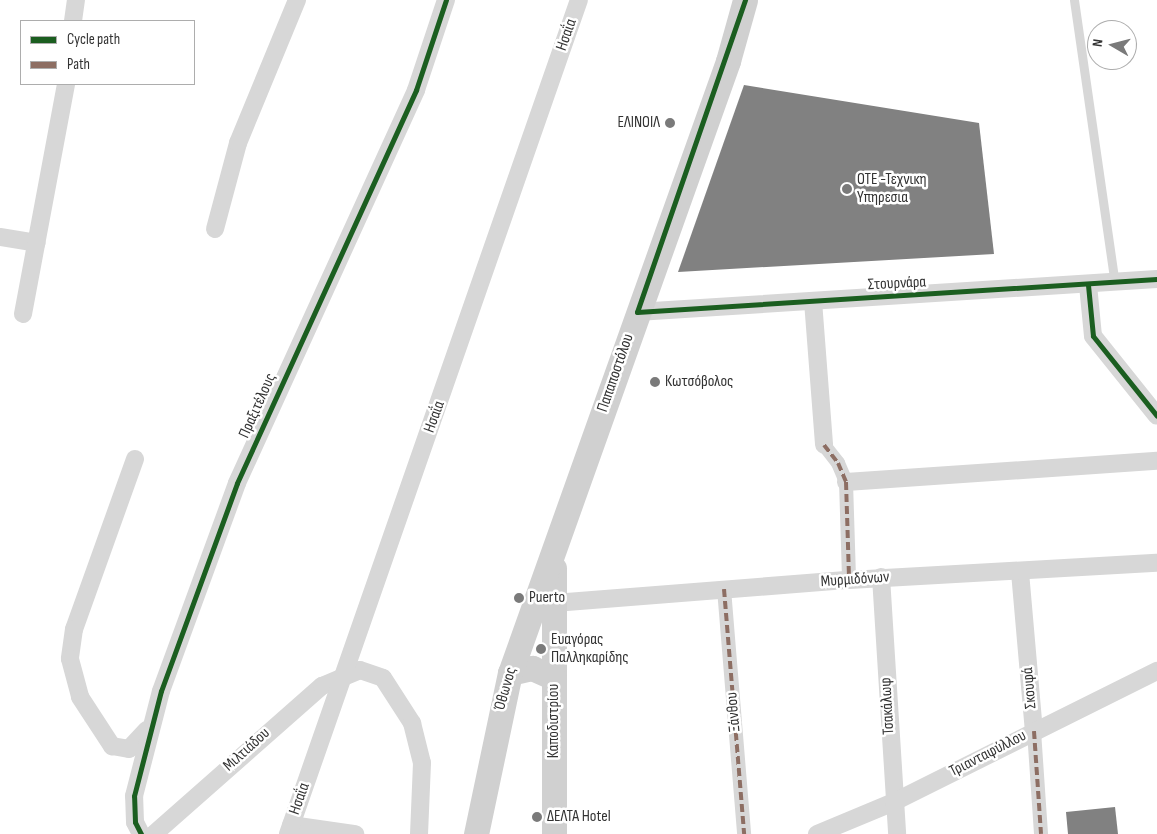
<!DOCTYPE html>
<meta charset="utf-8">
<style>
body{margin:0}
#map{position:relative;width:1157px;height:834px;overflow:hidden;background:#fff;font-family:"Sofia Sans Condensed",sans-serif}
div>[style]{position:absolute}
.building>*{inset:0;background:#818181}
.service>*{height:9px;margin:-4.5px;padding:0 4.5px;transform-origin:4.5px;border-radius:4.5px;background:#d7d7d7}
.pedestrian>*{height:14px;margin:-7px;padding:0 7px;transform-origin:7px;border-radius:7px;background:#d7d7d7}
.minor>*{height:18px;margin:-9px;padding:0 9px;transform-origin:9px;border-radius:9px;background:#d7d7d7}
.secondary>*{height:25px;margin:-12.5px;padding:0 12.5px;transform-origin:12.5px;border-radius:12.5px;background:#d0d0d0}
.quiet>*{height:4px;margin-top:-2px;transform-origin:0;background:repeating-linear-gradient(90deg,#8d6e63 0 8px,transparent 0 12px)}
.cycleway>*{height:5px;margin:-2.5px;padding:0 2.5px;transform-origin:2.5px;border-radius:2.5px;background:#1b5e20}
.dots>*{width:14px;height:14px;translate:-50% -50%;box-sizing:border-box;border:2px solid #fff;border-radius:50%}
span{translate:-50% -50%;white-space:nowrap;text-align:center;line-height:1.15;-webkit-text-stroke:5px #fff;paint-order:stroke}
.street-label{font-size:16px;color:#333}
.poi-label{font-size:16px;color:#333}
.right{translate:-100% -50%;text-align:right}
.left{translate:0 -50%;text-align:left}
.legend{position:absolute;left:20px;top:20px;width:175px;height:65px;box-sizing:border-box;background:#fff;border:1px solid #adadad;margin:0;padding:6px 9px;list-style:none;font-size:15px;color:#333}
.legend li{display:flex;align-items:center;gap:10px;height:25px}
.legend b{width:25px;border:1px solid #adadad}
.north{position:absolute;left:1087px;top:20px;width:50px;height:50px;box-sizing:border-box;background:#fff;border:1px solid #adadad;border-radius:50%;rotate:278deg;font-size:14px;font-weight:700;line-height:20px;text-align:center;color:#333}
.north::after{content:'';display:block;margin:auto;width:18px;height:22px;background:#7a7a7a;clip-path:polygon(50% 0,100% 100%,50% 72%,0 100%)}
</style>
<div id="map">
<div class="building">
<div style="clip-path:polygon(744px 85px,979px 123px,994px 254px,678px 272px)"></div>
<div style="clip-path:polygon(1115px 807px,1118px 834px,1068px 834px,1066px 812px)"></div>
</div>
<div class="service">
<div style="left:1074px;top:0;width:286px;rotate:81.8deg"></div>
</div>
<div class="pedestrian">
<div style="left:824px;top:445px;width:23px;rotate:52deg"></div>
<div style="left:838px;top:463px;width:21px;rotate:67deg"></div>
<div style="left:846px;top:482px;width:98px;rotate:88.2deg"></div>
<div style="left:724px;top:589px;width:246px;rotate:85.3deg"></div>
<div style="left:1034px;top:731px;width:103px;rotate:86.1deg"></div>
</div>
<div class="minor">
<div style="left:73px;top:21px;width:21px;rotate:-82deg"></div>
<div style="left:215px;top:229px;width:89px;rotate:-75deg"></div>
<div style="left:238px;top:143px;width:155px;rotate:-67.6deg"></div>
<div style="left:0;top:237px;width:37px;rotate:9deg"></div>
<div style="left:1088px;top:285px;width:51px;rotate:84.4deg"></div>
<div style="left:1093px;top:336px;width:102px;rotate:51.3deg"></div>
<div style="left:813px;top:301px;width:144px;rotate:85.6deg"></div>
<div style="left:637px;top:312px;width:521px;rotate:-3.63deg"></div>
<div style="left:23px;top:314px;width:234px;rotate:-79.4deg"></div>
<div style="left:135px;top:459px;width:181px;rotate:109.7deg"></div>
<div style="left:74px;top:629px;width:30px;rotate:98deg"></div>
<div style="left:70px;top:659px;width:39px;rotate:75deg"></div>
<div style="left:80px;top:697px;width:59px;rotate:56.9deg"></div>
<div style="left:112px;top:746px;width:17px;rotate:10deg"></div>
<div style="left:129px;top:749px;width:26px;rotate:-47deg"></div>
<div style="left:846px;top:482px;width:312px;rotate:-3.9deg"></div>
<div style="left:1020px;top:572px;width:160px;rotate:85deg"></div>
<div style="left:881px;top:577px;width:257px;rotate:86.4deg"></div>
<div style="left:554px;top:603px;width:296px;rotate:-4.5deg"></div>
<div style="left:849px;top:580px;width:308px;rotate:-3.2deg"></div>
<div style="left:291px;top:825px;width:65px;rotate:8deg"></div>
<div style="left:141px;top:834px;width:13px;rotate:-117deg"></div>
<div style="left:135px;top:822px;width:26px;rotate:-92deg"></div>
<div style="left:134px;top:796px;width:108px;rotate:-75.6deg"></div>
<div style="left:161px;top:691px;width:221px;rotate:-69.9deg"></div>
<div style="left:237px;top:483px;width:432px;rotate:-65.5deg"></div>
<div style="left:416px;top:90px;width:95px;rotate:-71.6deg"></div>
<div style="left:154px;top:834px;width:224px;rotate:-41.4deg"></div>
<div style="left:322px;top:686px;width:41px;rotate:-22.8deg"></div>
<div style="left:360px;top:670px;width:24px;rotate:19deg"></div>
<div style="left:383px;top:678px;width:54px;rotate:57.2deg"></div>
<div style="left:412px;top:723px;width:41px;rotate:76deg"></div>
<div style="left:422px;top:763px;width:71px;rotate:92.4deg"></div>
<div style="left:288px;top:834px;width:883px;rotate:-70.77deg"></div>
<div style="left:817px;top:834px;width:83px;rotate:-22.6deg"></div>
<div style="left:894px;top:802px;width:294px;rotate:-26.5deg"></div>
</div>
<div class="secondary">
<div style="left:554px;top:568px;width:266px;rotate:90deg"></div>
<div style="left:510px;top:673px;width:23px;rotate:-13deg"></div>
<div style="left:532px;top:668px;width:24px;rotate:24deg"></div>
<div style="left:476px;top:834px;width:165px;rotate:-78.1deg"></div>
<div style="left:510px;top:673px;width:650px;rotate:-70.39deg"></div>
<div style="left:728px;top:61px;width:63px;rotate:-74.4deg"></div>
</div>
<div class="quiet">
<div style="left:824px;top:445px;width:23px;rotate:52deg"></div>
<div style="left:838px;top:463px;width:21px;rotate:67deg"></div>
<div style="left:846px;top:482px;width:98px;rotate:88.2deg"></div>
<div style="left:724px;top:589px;width:246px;rotate:85.3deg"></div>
<div style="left:1034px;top:731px;width:103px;rotate:86.1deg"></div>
</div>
<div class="cycleway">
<div style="left:745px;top:0;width:330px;rotate:109.1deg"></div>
<div style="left:637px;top:312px;width:521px;rotate:-3.63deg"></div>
<div style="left:1088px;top:285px;width:51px;rotate:84.4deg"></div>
<div style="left:1093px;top:336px;width:102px;rotate:51.3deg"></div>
<div style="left:141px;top:834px;width:13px;rotate:-117deg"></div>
<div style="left:135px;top:822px;width:26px;rotate:-92deg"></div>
<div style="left:134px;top:796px;width:108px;rotate:-75.6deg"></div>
<div style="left:161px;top:691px;width:221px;rotate:-69.9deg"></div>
<div style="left:237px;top:483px;width:432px;rotate:-65.5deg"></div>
<div style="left:416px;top:90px;width:95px;rotate:-71.6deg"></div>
</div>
<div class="dots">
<div style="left:670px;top:123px;background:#7a7a7a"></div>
<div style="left:847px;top:189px;background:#7a7a7a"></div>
<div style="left:655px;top:382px;background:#7a7a7a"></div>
<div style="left:519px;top:598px;background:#7a7a7a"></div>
<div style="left:541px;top:649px;background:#7a7a7a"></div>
<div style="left:537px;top:817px;background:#7a7a7a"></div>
</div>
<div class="street-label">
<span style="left:567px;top:35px;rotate:-71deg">Ησαΐα</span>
<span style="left:897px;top:284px;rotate:-3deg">Στουρνάρα</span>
<span style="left:616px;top:373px;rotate:-71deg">Παπαποστόλου</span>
<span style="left:258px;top:406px;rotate:-66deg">Πραξιτέλους</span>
<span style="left:435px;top:417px;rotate:-70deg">Ησαΐα</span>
<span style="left:855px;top:580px;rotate:-4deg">Μυρμιδόνων</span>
<span style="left:1030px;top:688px;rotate:-95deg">Σκουφά</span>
<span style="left:506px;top:689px;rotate:-74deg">Όθωνος</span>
<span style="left:888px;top:706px;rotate:-93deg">Τσακάλωφ</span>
<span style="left:734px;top:712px;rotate:-95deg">Ξάνθου</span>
<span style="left:554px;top:721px;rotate:-90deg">Καποδιστρίου</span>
<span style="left:247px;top:750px;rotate:-42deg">Μιλτιάδου</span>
<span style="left:988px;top:754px;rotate:-27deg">Τριανταφύλλου</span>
<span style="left:300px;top:799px;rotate:-71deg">Ησαΐα</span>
</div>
<div class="poi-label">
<span class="right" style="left:660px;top:123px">ΕΛΙΝΟΙΛ</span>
<span class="left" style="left:857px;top:189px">ΟΤΕ -Τεχνικη<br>Υπηρεσια</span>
<span class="left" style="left:665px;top:382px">Κωτσόβολος</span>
<span class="left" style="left:529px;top:598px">Puerto</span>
<span class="left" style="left:551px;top:649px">Ευαγόρας<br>Παλληκαρίδης</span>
<span class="left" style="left:547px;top:817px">ΔΕΛΤΑ Hotel</span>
</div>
<ul class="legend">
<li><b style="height:6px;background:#1b5e20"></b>Cycle path</li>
<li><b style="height:6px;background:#8d6e63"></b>Path</li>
</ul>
<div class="north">N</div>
</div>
